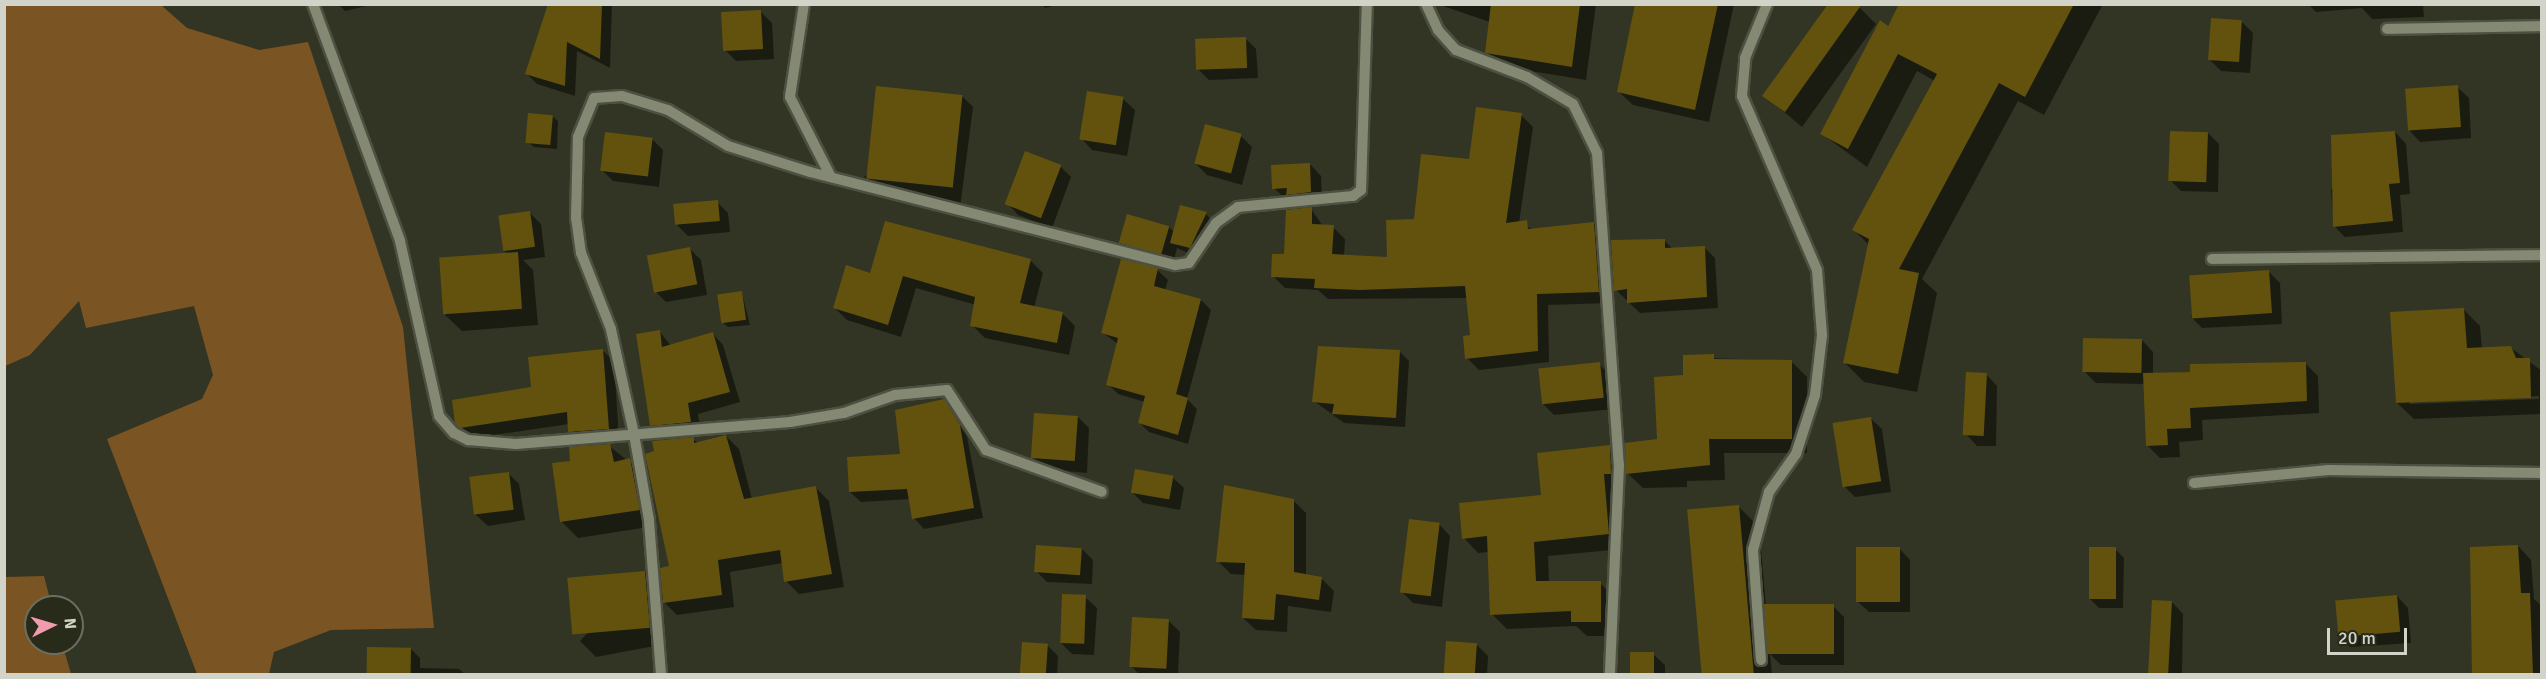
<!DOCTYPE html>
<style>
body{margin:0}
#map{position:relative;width:2546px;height:679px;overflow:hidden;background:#323523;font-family:Signika,sans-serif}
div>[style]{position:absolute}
.green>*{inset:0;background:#7a5523}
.shadow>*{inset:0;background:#0007}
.building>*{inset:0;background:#63520d;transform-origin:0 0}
.roads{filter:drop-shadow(2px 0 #4e5041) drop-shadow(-2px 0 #4e5041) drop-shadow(0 2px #4e5041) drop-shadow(0 -2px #4e5041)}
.minor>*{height:10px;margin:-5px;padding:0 5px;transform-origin:5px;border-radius:5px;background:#848974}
span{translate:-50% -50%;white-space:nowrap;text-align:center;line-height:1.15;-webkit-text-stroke:4.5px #282b19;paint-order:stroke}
.frame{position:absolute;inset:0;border:6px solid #d2d4c9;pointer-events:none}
.north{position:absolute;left:24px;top:595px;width:60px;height:60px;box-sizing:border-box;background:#282b19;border:2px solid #6c6f5f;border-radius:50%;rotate:85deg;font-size:16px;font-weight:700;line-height:24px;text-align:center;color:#d2d4c9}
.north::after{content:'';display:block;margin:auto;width:21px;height:27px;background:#f29aae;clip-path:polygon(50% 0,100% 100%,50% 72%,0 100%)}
.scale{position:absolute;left:2327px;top:628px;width:80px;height:27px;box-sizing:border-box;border:3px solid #d2d4c9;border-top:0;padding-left:8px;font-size:18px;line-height:21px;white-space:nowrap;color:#d2d4c9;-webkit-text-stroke:4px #282b19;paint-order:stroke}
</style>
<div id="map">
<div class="green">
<div style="clip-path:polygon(5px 4px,161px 5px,187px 28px,259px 50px,308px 42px,403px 327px,434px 628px,331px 630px,274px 652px,269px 674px,197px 674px,107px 439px,202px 399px,213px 375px,194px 306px,86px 328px,79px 301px,30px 355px,5px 366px)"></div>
<div style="clip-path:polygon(44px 576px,52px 607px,36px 607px,36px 643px,62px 643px,71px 674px,5px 674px,5px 577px)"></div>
</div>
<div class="shadow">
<div style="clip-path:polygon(338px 4px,375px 4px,345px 11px)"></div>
<div style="clip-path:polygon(549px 4px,612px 4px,610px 68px,577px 51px,575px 96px,537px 84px,526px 73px)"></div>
<div style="clip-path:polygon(1042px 4px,1060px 4px,1045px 8px)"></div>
<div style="clip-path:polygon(1437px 4px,1596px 4px,1586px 80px,1500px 66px,1486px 52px,1490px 22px)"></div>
<div style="clip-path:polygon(1636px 4px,1734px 4px,1709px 122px,1633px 105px,1619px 92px)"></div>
<div style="clip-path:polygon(1856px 4px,1876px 24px,1802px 127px,1764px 95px)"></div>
<div style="clip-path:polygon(1901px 4px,2103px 4px,2044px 115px,2018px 101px,1922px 279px,1937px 293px,1917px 392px,1864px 382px,1845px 363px,1869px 245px,1854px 230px,1935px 81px,1917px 71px,1867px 167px,1822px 134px)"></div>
<div style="clip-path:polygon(2308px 4px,2423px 4px,2424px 17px,2372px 19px,2362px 8px,2316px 12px)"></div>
<div style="clip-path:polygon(761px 12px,772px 23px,774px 59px,736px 61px,725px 50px)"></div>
<div style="clip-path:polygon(2241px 21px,2253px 33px,2250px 73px,2221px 71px,2210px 60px)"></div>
<div style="clip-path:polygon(1245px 38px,1256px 49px,1258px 78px,1209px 80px,1198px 69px)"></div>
<div style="clip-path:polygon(2457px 87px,2469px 98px,2471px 138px,2420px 142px,2409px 130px)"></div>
<div style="clip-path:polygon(962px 96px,973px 107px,960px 208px,876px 188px,864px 177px)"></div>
<div style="clip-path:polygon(1123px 99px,1135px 110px,1127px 156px,1092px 150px,1081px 138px)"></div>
<div style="clip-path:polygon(1521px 115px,1533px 127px,1519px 223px,1535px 230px,1594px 224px,1606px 236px,1610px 303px,1548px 305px,1549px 362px,1479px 370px,1467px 358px,1472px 336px,1468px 298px,1328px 299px,1318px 290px,1285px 288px,1273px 276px,1311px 209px,1323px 226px,1333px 227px,1345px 239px,1344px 256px,1389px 259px,1471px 161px)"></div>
<div style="clip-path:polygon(552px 116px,558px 121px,557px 149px,534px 147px,528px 142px)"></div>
<div style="clip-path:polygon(2395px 132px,2406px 144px,2410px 194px,2400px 195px,2403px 232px,2345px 237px,2334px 226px,2331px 190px)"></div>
<div style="clip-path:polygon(2208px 133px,2219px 144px,2218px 192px,2181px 191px,2170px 180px)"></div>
<div style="clip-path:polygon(1241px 136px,1252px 147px,1242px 185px,1207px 175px,1196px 164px)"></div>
<div style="clip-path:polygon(652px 139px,663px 150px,659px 187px,613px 181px,602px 170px)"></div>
<div style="clip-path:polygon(1310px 164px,1321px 176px,1322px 203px,1285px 199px,1274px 188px)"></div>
<div style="clip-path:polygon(1060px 166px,1071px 177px,1052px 228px,1018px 215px,1007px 203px)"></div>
<div style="clip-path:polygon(717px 202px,728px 213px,730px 232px,688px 236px,677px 225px)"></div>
<div style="clip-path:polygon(530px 213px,541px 224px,545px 257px,523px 260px,533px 270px,538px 325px,462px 331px,445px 315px,508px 254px,503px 250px)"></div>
<div style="clip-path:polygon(1206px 214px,1217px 225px,1201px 259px,1177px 248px,1173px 264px,1133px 254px,1121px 243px,1169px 227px,1174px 232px)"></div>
<div style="clip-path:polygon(1665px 241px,1673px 249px,1704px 247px,1715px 258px,1718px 308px,1640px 313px,1616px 290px)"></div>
<div style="clip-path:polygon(690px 249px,701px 260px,707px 295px,666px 302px,655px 291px)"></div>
<div style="clip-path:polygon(1030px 260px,1043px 273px,1034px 308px,1062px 313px,1075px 326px,1069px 355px,985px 338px,972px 325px,976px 305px,916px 288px,901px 337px,847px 320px,834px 307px,871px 275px)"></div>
<div style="clip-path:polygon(1157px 270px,1168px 280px,1165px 290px,1201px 300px,1211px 310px,1187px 399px,1197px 409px,1188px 444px,1149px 432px,1139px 422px,1145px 402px,1118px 394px,1108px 384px,1118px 344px,1103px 333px)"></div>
<div style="clip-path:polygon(2269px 272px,2280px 283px,2282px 324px,2202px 328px,2191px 317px)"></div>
<div style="clip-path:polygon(742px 293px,750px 325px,728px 327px,722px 322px)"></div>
<div style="clip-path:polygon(evenodd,2464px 310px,2480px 326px,2482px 349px,2511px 348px,2542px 371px,2542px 414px,2414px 419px,2397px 403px,2464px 310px,2539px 396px,2539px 399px,2410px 404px,2410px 401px,2539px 396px)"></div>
<div style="clip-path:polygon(660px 332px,671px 346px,713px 334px,723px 345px,740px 402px,698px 414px,701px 432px,662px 436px,651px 425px)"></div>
<div style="clip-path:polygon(2142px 340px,2153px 352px,2153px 375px,2305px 363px,2318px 376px,2319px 413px,2202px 420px,2203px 440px,2179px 442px,2180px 457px,2160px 458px,2147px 445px,2145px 384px,2096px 383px,2085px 372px)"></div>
<div style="clip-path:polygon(602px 350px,614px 361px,619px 440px,581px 443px,569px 424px,473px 438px,462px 427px)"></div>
<div style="clip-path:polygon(1399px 351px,1409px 361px,1405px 427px,1344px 423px,1314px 401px)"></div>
<div style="clip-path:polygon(1684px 357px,1791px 361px,1807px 377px,1807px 453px,1724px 453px,1725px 480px,1687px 481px,1687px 487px,1643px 488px,1624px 470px,1625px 488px,1618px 489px,1623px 549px,1548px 556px,1549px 583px,1600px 583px,1615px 598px,1615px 636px,1587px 636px,1576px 626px,1507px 629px,1492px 614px,1489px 552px,1478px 553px,1464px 538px,1543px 497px,1610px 447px,1627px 464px,1658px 440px,1685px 377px)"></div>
<div style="clip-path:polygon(1599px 364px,1610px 375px,1614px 409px,1554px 415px,1543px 404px)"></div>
<div style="clip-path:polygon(1986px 374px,1997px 386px,1996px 446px,1977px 446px,1966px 434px)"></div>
<div style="clip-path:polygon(944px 401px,967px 437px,983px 518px,924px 529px,914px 518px,910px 499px,861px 502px,850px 492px,902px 455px)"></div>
<div style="clip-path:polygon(1078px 417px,1089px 428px,1087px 473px,1044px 469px,1033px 458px)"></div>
<div style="clip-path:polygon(1870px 418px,1882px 429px,1891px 492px,1855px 497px,1844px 486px)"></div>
<div style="clip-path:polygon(726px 436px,739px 449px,752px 499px,816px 488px,829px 501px,844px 587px,799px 594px,786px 581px,783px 563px,730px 572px,734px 607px,677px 615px,662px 600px,665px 644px,596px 657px,580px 641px,645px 572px,664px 591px,693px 439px,698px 443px)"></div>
<div style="clip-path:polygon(609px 446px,646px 475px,655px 526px,578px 538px,562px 522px,572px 462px)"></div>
<div style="clip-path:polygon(508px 473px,519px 484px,525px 520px,488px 526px,476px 515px)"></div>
<div style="clip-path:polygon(1172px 477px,1184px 488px,1180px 510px,1143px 503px,1132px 492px)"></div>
<div style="clip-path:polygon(1293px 500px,1306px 513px,1306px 576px,1321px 578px,1334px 591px,1331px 612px,1288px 606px,1287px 632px,1256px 630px,1243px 618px,1246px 575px,1231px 574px,1218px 561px)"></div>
<div style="clip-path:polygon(1738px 506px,1759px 527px,1766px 606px,1833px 606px,1844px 617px,1844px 665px,1781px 665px,1770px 654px,1772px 674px,1703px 674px)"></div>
<div style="clip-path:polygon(1439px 524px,1450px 536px,1442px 607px,1413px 603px,1402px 592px)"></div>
<div style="clip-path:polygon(2518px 546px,2531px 560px,2534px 599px,2542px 606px,2542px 674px,2474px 674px)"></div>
<div style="clip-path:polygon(1899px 548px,1910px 560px,1910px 612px,1869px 612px,1857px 601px)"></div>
<div style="clip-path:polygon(1082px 549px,1093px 560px,1092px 584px,1047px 582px,1036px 571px)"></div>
<div style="clip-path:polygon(2115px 549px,2124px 558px,2123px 608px,2099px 608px,2090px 599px)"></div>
<div style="clip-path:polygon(2397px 596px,2408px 608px,2411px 643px,2350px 647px,2339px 636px)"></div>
<div style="clip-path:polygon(1085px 597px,1097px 608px,1094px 655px,1072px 654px,1061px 643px)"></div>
<div style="clip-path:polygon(2172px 602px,2183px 614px,2182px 674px,2153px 674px)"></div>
<div style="clip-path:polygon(1169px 621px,1180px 632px,1178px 674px,1139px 674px,1131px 666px)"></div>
<div style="clip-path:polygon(1047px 645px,1058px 656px,1057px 674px,1022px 674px)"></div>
<div style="clip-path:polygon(1477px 645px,1488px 656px,1487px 674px,1445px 674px)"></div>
<div style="clip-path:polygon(411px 649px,420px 658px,420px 668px,459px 669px,465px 674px,367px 674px)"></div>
<div style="clip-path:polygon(1653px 654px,1665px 665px,1665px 674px,1631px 674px)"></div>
</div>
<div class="building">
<div style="clip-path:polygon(548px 4px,602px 4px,600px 59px,567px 42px,565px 86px,525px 74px)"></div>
<div style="clip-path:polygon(1491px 4px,1580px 4px,1572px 67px,1485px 53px)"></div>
<div style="clip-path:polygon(1635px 4px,1718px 4px,1695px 110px,1617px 92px)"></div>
<div style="clip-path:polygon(1828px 4px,1862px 4px,1785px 112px,1762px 96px)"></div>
<div style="clip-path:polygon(1899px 4px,2074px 4px,2025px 97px,1999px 83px,1899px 269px,1919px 273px,1898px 374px,1843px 363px,1869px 239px,1852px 230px,1937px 74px,1898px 54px,1848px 149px,1820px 134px,1880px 20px,1888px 26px)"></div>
<div style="left:761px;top:10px;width:39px;height:40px;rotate:87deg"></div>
<div style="left:2211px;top:18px;width:31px;height:42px;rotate:4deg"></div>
<div style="left:1246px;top:37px;width:31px;height:51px;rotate:88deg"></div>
<div style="left:2458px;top:85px;width:42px;height:53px;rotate:86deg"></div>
<div style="left:876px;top:86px;width:87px;height:93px;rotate:6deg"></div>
<div style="left:1087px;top:91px;width:37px;height:49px;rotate:9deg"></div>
<div style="clip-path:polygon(1476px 107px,1522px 113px,1506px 223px,1527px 220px,1528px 229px,1594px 222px,1599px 292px,1537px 294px,1538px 351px,1465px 359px,1463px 336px,1470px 335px,1465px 286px,1360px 290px,1314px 288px,1315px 279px,1271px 277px,1272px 254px,1284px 254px,1286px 210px,1312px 207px,1312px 224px,1334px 225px,1332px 254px,1387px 257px,1386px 220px,1414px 219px,1421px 154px,1469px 159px)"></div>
<div style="left:528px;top:113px;width:25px;height:30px;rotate:5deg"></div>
<div style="left:1205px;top:124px;width:38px;height:41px;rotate:15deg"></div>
<div style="left:2170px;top:131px;width:38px;height:50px;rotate:2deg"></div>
<div style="clip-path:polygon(2395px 131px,2400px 183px,2389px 184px,2393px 221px,2333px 227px,2331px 135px)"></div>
<div style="left:605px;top:132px;width:48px;height:39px;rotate:7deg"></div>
<div style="left:1025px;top:151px;width:39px;height:57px;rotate:21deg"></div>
<div style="clip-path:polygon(1310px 163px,1311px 192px,1286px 195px,1287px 188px,1272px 189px,1271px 165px)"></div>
<div style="left:718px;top:200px;width:21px;height:45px;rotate:85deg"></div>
<div style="clip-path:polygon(1180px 205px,1207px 212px,1190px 248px,1170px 243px)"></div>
<div style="left:530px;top:211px;width:36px;height:32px;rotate:82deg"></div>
<div style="left:1127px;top:214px;width:44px;height:30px;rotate:16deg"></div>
<div style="clip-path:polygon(885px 221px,1031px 259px,1020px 303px,1063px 312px,1057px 343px,970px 326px,975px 297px,903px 276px,888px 325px,833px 308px,846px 265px,870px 273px)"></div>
<div style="clip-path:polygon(1665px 239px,1665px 248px,1705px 246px,1707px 297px,1627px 303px,1627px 289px,1614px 291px,1611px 240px)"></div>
<div style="left:690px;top:247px;width:38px;height:44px;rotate:79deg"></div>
<div style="left:518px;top:252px;width:57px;height:79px;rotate:86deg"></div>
<div style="clip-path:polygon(1121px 259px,1158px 268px,1154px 286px,1201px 299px,1176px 394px,1188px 398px,1178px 435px,1138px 423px,1145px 396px,1106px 385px,1118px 338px,1101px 333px)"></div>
<div style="left:2269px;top:270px;width:43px;height:80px;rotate:86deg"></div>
<div style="left:742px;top:291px;width:29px;height:25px;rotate:82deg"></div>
<div style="clip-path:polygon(2464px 308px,2467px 348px,2511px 346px,2516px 358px,2530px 358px,2531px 398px,2396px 403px,2390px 312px)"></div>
<div style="clip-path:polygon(660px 330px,662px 347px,713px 332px,730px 392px,688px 403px,691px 422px,650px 426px,636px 334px)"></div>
<div style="left:2083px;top:338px;width:59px;height:34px;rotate:1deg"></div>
<div style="clip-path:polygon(1318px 346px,1400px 350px,1396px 418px,1332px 414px,1334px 404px,1312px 402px)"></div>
<div style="clip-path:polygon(603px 349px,609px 429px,568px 432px,567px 412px,460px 428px,455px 423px,452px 400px,531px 387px,528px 357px)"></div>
<div style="clip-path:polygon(1714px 354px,1714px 359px,1792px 360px,1792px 439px,1709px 439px,1710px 465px,1626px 474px,1625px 443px,1657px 439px,1654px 377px,1683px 375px,1683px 355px)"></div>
<div style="left:1600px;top:362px;width:36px;height:62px;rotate:84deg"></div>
<div style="clip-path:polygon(2306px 362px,2307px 401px,2190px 408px,2191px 428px,2167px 429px,2168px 445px,2146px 446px,2143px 373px,2190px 372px,2190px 364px)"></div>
<div style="left:1966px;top:372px;width:21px;height:63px;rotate:3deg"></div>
<div style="clip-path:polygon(944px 399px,960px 425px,974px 508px,912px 519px,907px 489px,849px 492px,847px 457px,900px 454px,895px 410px)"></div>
<div style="left:1034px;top:413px;width:44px;height:45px;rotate:4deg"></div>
<div style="left:1871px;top:417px;width:65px;height:39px;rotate:81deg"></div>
<div style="clip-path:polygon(726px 435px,744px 499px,816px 486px,832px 574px,784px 582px,780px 550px,718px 560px,722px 595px,663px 603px,660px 568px,669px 566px,645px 454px,654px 451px,652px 441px,694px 437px,694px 443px)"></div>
<div style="clip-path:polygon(610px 444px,614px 462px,630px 458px,640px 510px,560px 522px,552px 463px,570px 461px,569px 447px)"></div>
<div style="clip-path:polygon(1610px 445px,1611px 474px,1604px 474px,1609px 534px,1534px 542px,1536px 581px,1601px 581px,1601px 622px,1571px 622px,1571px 611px,1490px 615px,1487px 536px,1462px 539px,1459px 503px,1541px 495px,1537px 453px)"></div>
<div style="left:1135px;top:469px;width:39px;height:24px;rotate:10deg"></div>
<div style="left:509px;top:472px;width:38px;height:40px;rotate:83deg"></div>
<div style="clip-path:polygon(1224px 485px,1294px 499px,1294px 572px,1322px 577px,1319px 600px,1276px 594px,1274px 620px,1242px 618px,1245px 563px,1216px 562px)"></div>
<div style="left:1739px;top:505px;width:171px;height:52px;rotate:85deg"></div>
<div style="left:1409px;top:519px;width:31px;height:74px;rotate:7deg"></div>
<div style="left:1036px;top:545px;width:46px;height:27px;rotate:4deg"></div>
<div style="clip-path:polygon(2518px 545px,2521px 593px,2530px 593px,2533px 675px,2472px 675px,2470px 547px)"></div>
<div style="left:1856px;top:547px;width:44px;height:55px"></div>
<div style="left:2089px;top:547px;width:27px;height:52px"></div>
<div style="left:645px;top:571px;width:57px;height:78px;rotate:85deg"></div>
<div style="left:1062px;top:594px;width:24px;height:49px;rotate:2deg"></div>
<div style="left:2397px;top:595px;width:37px;height:62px;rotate:85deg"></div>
<div style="left:2152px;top:600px;width:20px;height:75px;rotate:3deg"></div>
<div style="left:1764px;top:604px;width:70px;height:50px"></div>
<div style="left:1132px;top:617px;width:37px;height:50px;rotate:3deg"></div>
<div style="left:1446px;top:641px;width:31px;height:34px;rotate:4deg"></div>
<div style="left:1022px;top:642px;width:26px;height:33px;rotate:4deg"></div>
<div style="left:367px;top:647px;width:44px;height:28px;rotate:1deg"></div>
<div style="left:1630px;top:652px;width:24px;height:23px"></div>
</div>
<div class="roads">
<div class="minor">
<div style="left:313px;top:4px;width:252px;rotate:69.8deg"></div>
<div style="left:400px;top:241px;width:179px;rotate:77.4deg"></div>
<div style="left:439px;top:416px;width:23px;rotate:49deg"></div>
<div style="left:454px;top:433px;width:16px;rotate:27deg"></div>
<div style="left:468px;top:440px;width:48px;rotate:4.8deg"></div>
<div style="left:516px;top:444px;width:275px;rotate:-4.6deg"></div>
<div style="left:790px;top:422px;width:55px;rotate:-9.5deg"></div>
<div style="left:844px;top:413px;width:54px;rotate:-19.4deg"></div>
<div style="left:895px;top:395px;width:52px;rotate:-5.5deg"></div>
<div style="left:947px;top:390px;width:72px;rotate:57deg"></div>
<div style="left:986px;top:450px;width:123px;rotate:19.9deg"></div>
<div style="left:804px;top:4px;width:94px;rotate:98.6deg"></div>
<div style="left:790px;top:97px;width:90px;rotate:62.9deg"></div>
<div style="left:1426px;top:4px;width:29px;rotate:65deg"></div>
<div style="left:1438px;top:30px;width:27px;rotate:48deg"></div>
<div style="left:1456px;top:50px;width:76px;rotate:20.8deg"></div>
<div style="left:1527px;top:77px;width:53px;rotate:30.4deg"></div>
<div style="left:1573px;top:104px;width:55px;rotate:63.9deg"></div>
<div style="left:1597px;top:153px;width:313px;rotate:86deg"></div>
<div style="left:1619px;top:465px;width:209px;rotate:92.5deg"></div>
<div style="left:2387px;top:29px;width:155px;rotate:-1.1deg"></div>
<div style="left:2212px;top:259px;width:330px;rotate:-0.7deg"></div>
<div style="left:2194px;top:483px;width:135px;rotate:-5.5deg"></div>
<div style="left:2328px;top:470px;width:214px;rotate:0.8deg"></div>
<div style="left:1761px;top:660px;width:110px;rotate:-94.2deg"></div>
<div style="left:1753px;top:550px;width:60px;rotate:-74.6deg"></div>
<div style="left:1769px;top:492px;width:47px;rotate:-54.6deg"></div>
<div style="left:1796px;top:454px;width:62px;rotate:-72.1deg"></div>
<div style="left:1815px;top:395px;width:60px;rotate:-83.3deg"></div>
<div style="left:1822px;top:335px;width:65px;rotate:-94.4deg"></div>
<div style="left:1817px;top:270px;width:189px;rotate:-113.3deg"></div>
<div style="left:1742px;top:96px;width:38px;rotate:-85deg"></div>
<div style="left:1745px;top:58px;width:58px;rotate:-67.8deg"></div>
<div style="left:661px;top:674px;width:154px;rotate:-94.5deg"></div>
<div style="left:649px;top:520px;width:87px;rotate:-99.9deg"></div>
<div style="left:634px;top:434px;width:107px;rotate:-102.4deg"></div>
<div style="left:611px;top:329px;width:82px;rotate:-111.5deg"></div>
<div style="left:581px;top:253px;width:35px;rotate:-98deg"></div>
<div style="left:576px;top:218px;width:81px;rotate:-88.6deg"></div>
<div style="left:578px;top:137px;width:42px;rotate:-67.7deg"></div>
<div style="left:594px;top:98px;width:28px;rotate:-4deg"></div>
<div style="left:622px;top:96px;width:48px;rotate:16.9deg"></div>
<div style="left:668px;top:110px;width:70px;rotate:31deg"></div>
<div style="left:728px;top:146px;width:86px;rotate:17.6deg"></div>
<div style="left:810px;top:172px;width:377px;rotate:14.3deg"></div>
<div style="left:1175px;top:265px;width:14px;rotate:-8deg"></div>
<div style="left:1189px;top:263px;width:48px;rotate:-56deg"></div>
<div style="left:1216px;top:223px;width:27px;rotate:-36deg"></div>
<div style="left:1238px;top:207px;width:116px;rotate:-5.5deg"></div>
<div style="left:1353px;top:196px;width:10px;rotate:-37deg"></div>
<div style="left:1361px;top:190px;width:186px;rotate:-88.2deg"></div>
</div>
</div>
<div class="frame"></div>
<div class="north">N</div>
<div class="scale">20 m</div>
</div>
